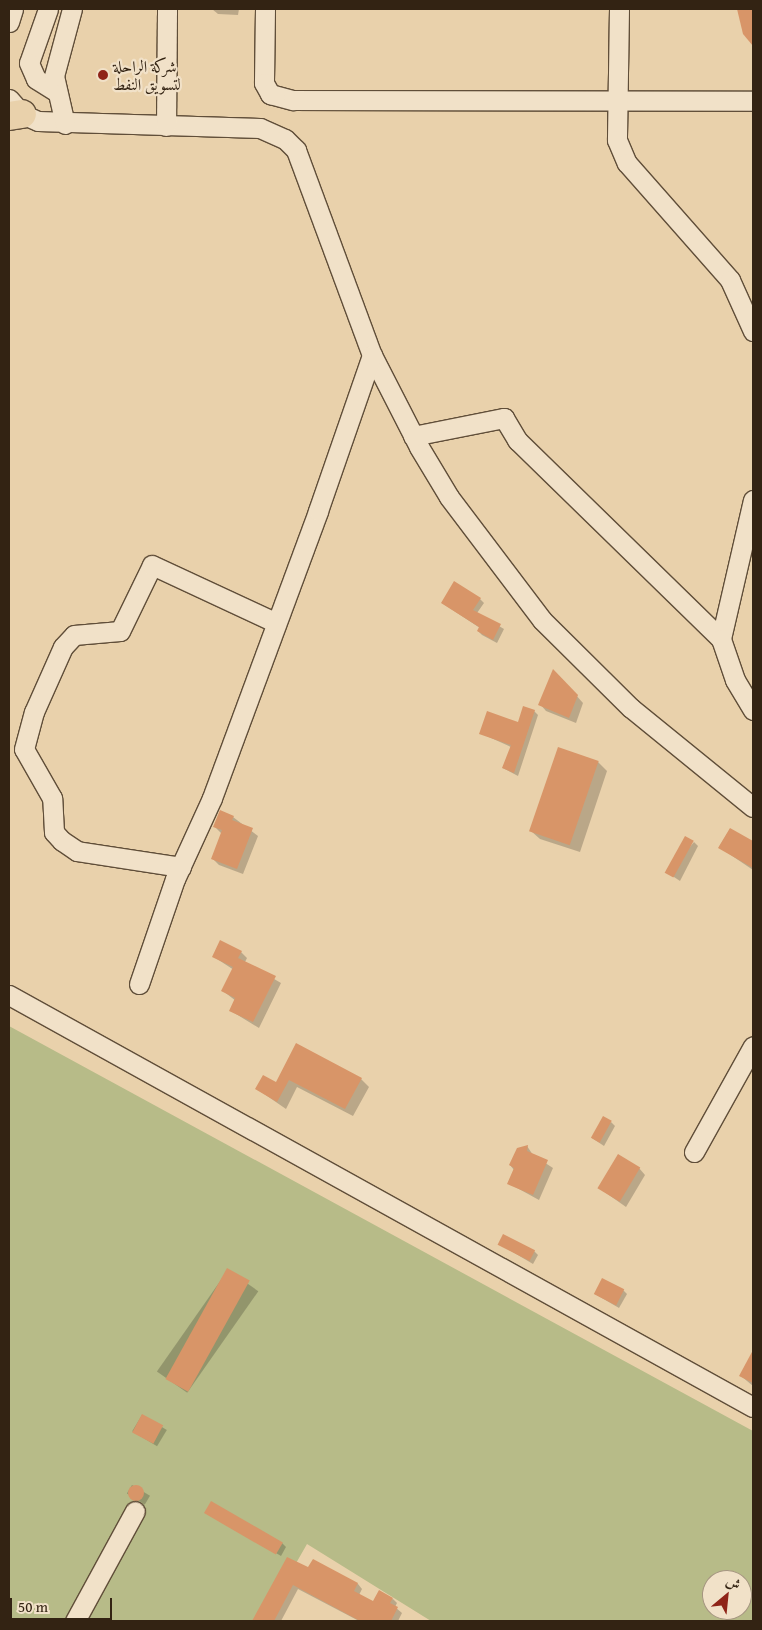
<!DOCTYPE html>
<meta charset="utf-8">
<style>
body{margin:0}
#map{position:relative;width:762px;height:1630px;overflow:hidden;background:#e9d1ab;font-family:"Gentium Book Plus",Amiri,serif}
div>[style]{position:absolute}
.green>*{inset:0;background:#b7bb88}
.shadow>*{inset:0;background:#0003;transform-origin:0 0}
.building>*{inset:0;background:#d89568;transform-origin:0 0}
.round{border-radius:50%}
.roads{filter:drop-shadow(1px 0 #604e39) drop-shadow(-1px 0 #604e39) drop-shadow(0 1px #604e39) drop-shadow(0 -1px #604e39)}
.minor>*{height:19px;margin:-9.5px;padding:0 9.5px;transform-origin:9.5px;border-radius:9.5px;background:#f1e1c8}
.highway>*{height:28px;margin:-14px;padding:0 14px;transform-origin:14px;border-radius:14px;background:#e9d1ab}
.dots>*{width:14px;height:14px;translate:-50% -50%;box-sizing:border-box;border:2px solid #f1e1c8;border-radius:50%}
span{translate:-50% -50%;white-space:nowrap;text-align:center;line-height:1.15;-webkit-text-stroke:4.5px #f1e1c8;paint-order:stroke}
.poi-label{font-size:16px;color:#332313}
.left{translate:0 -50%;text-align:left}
.frame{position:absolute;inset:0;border:10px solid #332313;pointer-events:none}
.north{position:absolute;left:702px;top:1570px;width:50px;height:50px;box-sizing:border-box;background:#f1e1c8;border:1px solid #a59580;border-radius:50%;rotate:28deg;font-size:14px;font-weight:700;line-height:20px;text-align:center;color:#332313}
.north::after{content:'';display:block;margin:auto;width:18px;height:22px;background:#8f2418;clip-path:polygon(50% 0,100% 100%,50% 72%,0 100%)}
.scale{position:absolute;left:10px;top:1598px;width:102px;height:22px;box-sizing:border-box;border:2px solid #332313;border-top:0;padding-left:6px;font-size:15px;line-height:18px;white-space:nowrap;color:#332313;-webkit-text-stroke:4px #f1e1c8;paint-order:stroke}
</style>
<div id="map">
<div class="green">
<div style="clip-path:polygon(evenodd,9px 1026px,753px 1431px,753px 1621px,431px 1621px,307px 1544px,263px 1621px,9px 1621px,9px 1026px,712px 1580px,742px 1580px,742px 1610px,712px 1610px,712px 1580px)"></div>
</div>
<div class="shadow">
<div style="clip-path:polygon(212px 9px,239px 9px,238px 15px,218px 14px)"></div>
<div style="clip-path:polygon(739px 9px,753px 9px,753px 44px,744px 33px)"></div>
<div style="clip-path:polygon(480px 599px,484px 603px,477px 613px,504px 629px,497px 643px,482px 635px,478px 631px,480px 628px,442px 603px)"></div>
<div style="clip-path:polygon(559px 676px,583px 703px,576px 723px,546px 711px,540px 704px)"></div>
<div style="clip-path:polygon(534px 711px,538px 715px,518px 776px,503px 768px,511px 747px,480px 733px,518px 724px)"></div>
<div style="clip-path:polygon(598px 762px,607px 771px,580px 852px,540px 839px,531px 831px)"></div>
<div style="clip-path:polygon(233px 817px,258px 836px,243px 874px,219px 865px,212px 858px,222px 834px,215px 827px)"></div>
<div style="clip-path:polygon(730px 829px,753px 843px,753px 870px,719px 847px)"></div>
<div style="clip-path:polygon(694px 842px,698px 846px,680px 881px,668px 873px)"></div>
<div style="clip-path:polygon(241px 952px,247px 958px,245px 962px,281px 983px,259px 1028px,231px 1011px,236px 1001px,223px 991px,234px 970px,214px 957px)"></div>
<div style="clip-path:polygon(297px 1045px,361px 1079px,369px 1087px,353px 1116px,297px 1087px,286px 1109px,257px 1089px,276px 1084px)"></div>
<div style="clip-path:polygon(611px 1122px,615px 1126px,604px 1146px,592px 1138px)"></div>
<div style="clip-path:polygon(527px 1146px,533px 1155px,553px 1168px,539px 1200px,508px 1183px,514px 1170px,510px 1165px)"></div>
<div style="clip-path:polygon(639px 1168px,645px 1175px,626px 1207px,599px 1188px)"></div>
<div style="clip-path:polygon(499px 1244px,534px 1251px,538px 1255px,533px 1264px)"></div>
<div style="left:228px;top:1270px;width:37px;height:124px;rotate:35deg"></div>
<div style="clip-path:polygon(623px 1290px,627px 1294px,619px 1308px,595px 1294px)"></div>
<div style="clip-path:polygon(751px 1356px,753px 1357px,753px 1386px,741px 1376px)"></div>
<div style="left:142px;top:1415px;width:29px;height:19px;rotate:31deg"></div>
<div style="left:132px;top:1485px;width:21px;height:10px;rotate:31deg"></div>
<div style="clip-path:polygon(206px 1512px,282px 1543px,286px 1547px,281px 1556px)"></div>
<div style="clip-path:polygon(288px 1559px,308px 1569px,313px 1560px,358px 1584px,362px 1589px,359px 1595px,374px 1603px,393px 1599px,397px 1603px,395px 1607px,402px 1613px,398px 1621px,359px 1621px,298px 1589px,281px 1621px,253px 1621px)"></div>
</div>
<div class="building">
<div style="clip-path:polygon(737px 9px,753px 9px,753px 46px,743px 34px)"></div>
<div style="clip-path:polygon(454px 581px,481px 598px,473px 610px,501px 624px,493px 640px,477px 631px,479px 627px,441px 603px)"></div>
<div style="clip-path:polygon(553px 669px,578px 695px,569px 718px,538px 705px)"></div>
<div style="clip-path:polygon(523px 706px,535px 710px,514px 773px,502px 768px,511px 745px,479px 734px,487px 711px,518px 722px)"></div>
<div style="left:558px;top:747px;width:43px;height:89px;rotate:19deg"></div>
<div style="clip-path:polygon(220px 810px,234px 816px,232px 820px,253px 828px,237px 869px,211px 859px,222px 830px,213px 827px)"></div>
<div style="clip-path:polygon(730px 828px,753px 841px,753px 868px,718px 848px)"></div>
<div style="left:685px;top:836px;width:10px;height:42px;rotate:29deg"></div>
<div style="clip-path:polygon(220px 940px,242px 951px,238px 958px,276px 976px,253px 1022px,229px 1011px,235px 998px,221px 991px,233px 967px,212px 957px)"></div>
<div style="clip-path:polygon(296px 1043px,362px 1078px,345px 1109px,289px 1080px,277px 1102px,255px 1089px,263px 1075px,276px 1082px)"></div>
<div style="left:603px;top:1116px;width:10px;height:25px;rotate:29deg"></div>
<div style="clip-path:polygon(528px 1145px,527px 1151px,548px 1160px,533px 1195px,507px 1184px,514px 1168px,509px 1165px,517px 1148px)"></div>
<div style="left:618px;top:1154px;width:26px;height:40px;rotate:31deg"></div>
<div style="left:503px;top:1234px;width:36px;height:12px;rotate:27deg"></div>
<div style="left:227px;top:1268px;width:26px;height:127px;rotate:29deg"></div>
<div style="left:602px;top:1278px;width:25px;height:18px;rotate:27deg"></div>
<div style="clip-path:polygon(753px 1350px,753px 1383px,739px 1376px)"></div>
<div style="left:142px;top:1414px;width:24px;height:21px;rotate:28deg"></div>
<div class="round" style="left:128px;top:1485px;width:16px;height:16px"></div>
<div style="left:211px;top:1501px;width:83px;height:14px;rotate:30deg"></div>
<div style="clip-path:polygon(287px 1557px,308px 1567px,313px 1559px,358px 1583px,354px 1591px,373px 1601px,379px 1590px,393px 1598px,390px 1603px,398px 1607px,391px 1621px,360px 1621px,293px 1585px,274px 1621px,252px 1621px)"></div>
</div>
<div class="roads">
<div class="minor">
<div style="left:48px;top:9px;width:57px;rotate:109.4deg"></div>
<div style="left:29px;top:63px;width:17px;rotate:66deg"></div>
<div style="left:36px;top:79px;width:25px;rotate:32deg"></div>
<div style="left:265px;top:9px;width:74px;rotate:90.8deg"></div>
<div style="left:264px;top:83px;width:13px;rotate:61deg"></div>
<div style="left:270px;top:94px;width:24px;rotate:15deg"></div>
<div style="left:293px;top:100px;width:460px;rotate:0.1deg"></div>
<div style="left:619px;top:9px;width:131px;rotate:90.9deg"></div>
<div style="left:617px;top:140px;width:25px;rotate:67deg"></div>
<div style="left:627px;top:163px;width:156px;rotate:48.6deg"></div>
<div style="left:730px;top:280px;width:56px;rotate:65.7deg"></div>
<div style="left:9px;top:22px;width:14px;rotate:-73deg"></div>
<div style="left:9px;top:99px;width:20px;rotate:49deg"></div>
<div style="left:22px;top:114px;width:17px;rotate:24deg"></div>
<div style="left:38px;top:121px;width:222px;rotate:1.8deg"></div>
<div style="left:260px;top:128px;width:27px;rotate:24deg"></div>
<div style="left:285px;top:139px;width:16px;rotate:45deg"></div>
<div style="left:296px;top:150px;width:219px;rotate:69.7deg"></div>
<div style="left:372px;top:355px;width:103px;rotate:62.9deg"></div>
<div style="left:419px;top:447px;width:58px;rotate:59deg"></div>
<div style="left:449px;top:497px;width:154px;rotate:52.9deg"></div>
<div style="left:542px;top:620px;width:125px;rotate:44.7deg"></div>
<div style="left:631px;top:708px;width:157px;rotate:39.1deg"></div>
<div style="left:65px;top:124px;width:49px;rotate:-102.9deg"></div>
<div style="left:54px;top:76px;width:69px;rotate:-75deg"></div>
<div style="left:166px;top:126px;width:117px;rotate:-89.5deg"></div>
<div style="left:413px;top:436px;width:93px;rotate:-11.2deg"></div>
<div style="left:504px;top:418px;width:26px;rotate:59deg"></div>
<div style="left:517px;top:440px;width:285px;rotate:44.3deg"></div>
<div style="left:753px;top:500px;width:143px;rotate:103deg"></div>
<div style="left:721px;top:639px;width:43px;rotate:71.1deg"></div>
<div style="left:735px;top:680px;width:35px;rotate:59deg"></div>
<div style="left:181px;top:867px;width:105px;rotate:-171.3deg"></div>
<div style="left:77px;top:851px;width:18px;rotate:-146deg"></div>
<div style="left:62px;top:841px;width:12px;rotate:-132deg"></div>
<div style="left:54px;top:832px;width:34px;rotate:-93deg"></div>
<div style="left:52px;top:798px;width:56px;rotate:-119.7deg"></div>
<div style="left:24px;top:749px;width:38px;rotate:-75deg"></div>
<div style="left:34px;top:712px;width:71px;rotate:-66deg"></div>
<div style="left:63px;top:647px;width:16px;rotate:-47deg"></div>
<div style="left:74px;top:635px;width:46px;rotate:-5deg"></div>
<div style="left:120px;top:631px;width:73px;rotate:-64.1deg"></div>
<div style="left:152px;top:565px;width:136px;rotate:24.9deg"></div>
<div style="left:139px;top:984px;width:111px;rotate:-71.1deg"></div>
<div style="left:175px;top:879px;width:89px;rotate:-65.4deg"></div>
<div style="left:212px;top:798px;width:306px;rotate:-69.7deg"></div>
<div style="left:318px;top:511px;width:165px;rotate:-70.9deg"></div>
<div style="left:9px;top:995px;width:850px;rotate:28.98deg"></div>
<div style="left:694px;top:1152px;width:121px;rotate:-60.9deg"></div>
<div style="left:75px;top:1621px;width:125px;rotate:-61.4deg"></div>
</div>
<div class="highway">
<div style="left:9px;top:116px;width:13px;rotate:-9deg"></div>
</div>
</div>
<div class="dots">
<div style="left:103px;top:75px;background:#8f2418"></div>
</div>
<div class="poi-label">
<span class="left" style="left:113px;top:75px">شركة الراحلة<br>لتسويق النفط</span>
</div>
<div class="frame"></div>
<div class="north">ش</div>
<div class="scale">50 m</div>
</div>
